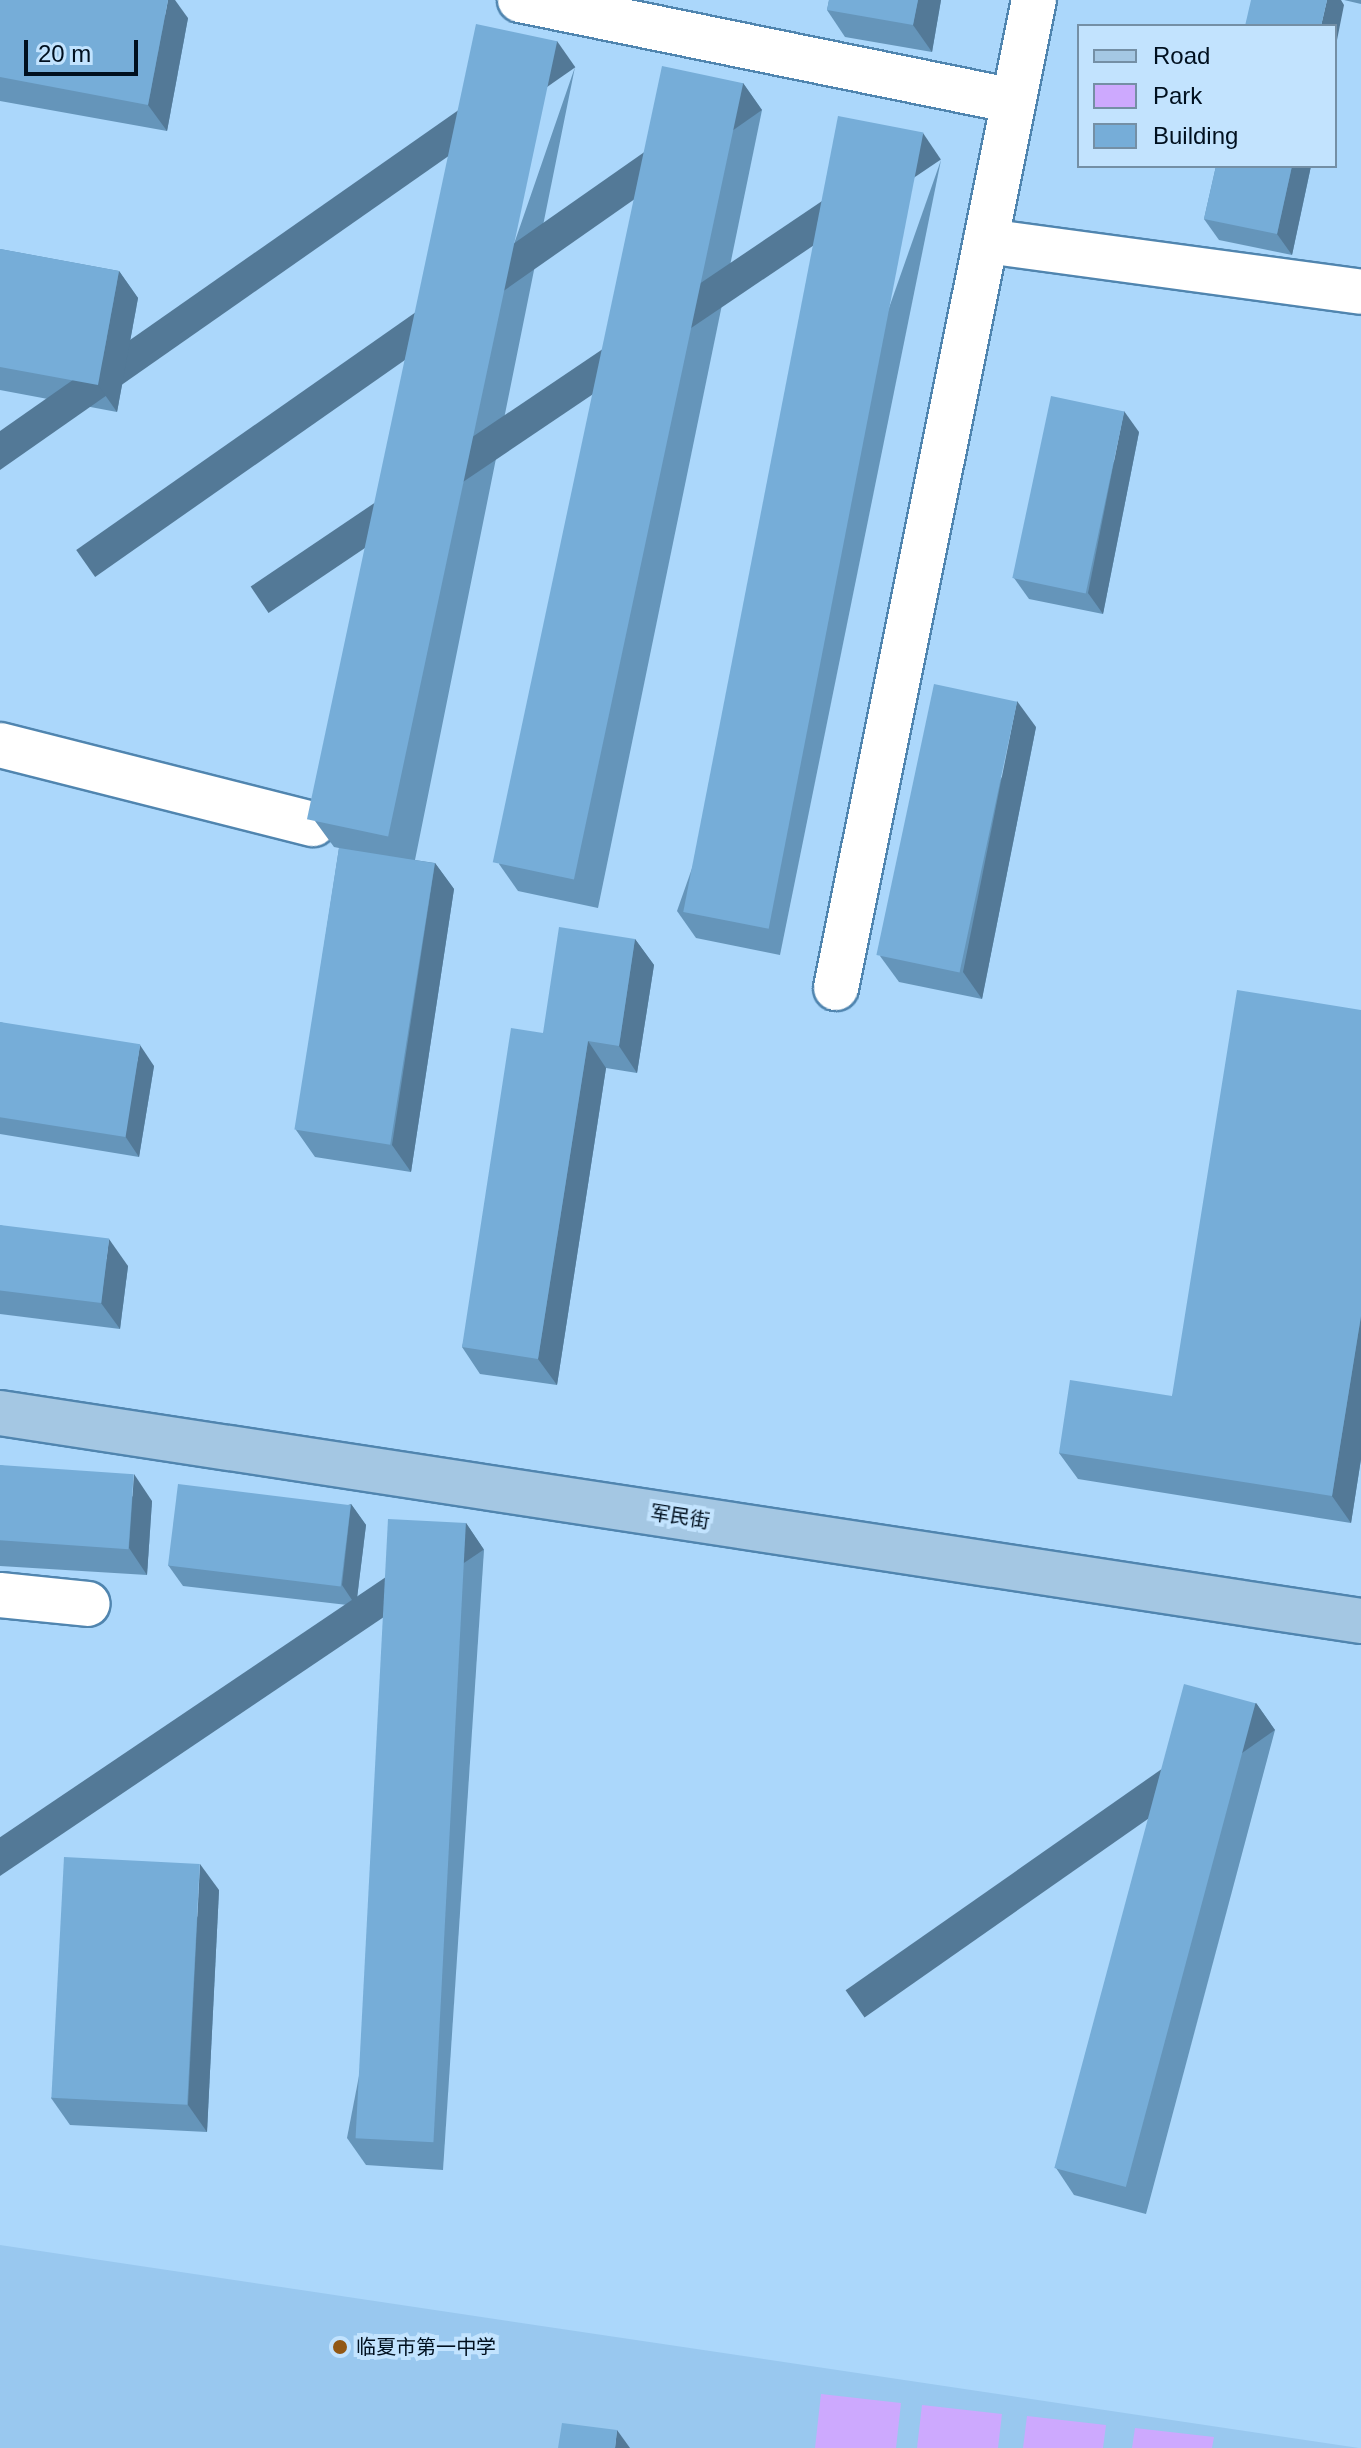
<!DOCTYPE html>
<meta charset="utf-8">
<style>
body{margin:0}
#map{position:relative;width:1361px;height:2448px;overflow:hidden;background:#abd7fb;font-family:Helvetica,"Noto Sans SC",sans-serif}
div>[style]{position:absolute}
.built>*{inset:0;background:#99c8ef}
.green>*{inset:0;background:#cda9fe}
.roads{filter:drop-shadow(2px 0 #5085af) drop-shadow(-2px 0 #5085af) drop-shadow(0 2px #5085af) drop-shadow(0 -2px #5085af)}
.minor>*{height:44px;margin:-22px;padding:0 22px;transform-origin:22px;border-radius:22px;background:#fff}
.major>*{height:44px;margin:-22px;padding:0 22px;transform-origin:22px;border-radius:22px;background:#a4c7e3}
.wall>*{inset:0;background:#6595ba}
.shaded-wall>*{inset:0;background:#537997;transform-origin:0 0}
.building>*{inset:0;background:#76add8;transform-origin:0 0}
.dots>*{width:22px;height:22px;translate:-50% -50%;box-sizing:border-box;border:4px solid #c2e3fe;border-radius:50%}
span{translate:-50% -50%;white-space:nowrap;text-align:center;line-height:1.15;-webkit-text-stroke:8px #c2e3fe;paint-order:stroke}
.street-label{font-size:20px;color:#00101f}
.poi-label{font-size:20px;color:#00101f}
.left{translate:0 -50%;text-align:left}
.legend{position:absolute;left:1077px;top:24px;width:260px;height:144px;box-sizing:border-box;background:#c2e3fe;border:2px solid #748fa5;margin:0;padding:10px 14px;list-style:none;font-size:24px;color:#00101f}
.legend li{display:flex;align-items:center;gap:16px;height:40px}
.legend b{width:40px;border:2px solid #748fa5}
.scale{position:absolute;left:24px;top:40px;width:114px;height:36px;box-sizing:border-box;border:4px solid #00101f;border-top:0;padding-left:10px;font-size:24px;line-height:28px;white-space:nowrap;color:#00101f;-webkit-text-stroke:6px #c2e3fe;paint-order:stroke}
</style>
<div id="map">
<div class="built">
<div style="clip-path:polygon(0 2245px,1359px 2448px,0 2448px)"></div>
</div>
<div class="green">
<div style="clip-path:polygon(821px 2394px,901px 2403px,896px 2448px,815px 2448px)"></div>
<div style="clip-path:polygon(922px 2405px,1002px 2414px,998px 2448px,917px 2448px)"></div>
<div style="clip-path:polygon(1027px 2416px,1106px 2425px,1103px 2448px,1023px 2448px)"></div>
<div style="clip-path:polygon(1135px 2428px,1214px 2437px,1212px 2448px,1132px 2448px)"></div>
</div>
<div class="roads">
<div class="minor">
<div style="left:520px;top:0;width:504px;rotate:11.56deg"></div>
<div style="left:986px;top:241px;width:378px;rotate:7.7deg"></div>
<div style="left:0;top:745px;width:323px;rotate:14.2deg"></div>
<div style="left:836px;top:988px;width:1008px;rotate:-78.67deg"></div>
<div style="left:0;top:1595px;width:88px;rotate:5.8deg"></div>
</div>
<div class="major">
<div style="left:0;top:1413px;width:1377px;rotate:8.69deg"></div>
</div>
</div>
<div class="wall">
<div style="clip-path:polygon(0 0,188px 18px,167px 131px,0 101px)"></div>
<div style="clip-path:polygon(829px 0,941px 0,932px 52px,845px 37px,827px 10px)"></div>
<div style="clip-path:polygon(1344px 0,1361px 0,1361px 4px)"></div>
<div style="clip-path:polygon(575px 67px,415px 860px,435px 863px,454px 889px,411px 1172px,315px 1157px,296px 1130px,339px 848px,334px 847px,315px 821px)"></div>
<div style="clip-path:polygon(743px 83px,762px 110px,598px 908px,518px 891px,499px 864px)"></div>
<div style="clip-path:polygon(941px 160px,780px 955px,696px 938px,677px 911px)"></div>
<div style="clip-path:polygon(1216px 166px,1311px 166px,1292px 255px,1219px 240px,1204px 219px)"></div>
<div style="clip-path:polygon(0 249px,119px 271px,138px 298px,117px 412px,0 390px)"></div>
<div style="clip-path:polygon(1139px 432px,1103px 614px,1029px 599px,1014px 578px)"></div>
<div style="clip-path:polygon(1036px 727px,982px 999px,899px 982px,880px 956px)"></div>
<div style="clip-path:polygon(635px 939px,654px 965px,637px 1073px,606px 1068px,557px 1385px,480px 1374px,462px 1347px,543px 1033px)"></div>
<div style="clip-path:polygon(1361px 1010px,1361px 1459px,1351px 1523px,1078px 1479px,1059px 1453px,1172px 1396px)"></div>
<div style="clip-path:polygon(0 1022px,154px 1066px,139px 1157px,0 1134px)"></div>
<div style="clip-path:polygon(0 1225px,128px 1266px,120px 1329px,0 1314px)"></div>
<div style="clip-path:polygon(0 1465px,152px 1501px,147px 1575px,0 1566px)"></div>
<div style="clip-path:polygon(351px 1504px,366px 1525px,356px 1606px,183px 1586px,168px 1565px)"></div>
<div style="clip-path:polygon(466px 1523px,484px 1550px,443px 2170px,366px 2165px,347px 2138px)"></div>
<div style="clip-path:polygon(1256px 1703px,1275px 1730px,1146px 2214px,1074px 2195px,1056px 2168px)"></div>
<div style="clip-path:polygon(219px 1890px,207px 2132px,70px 2125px,51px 2098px)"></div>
</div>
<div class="shaded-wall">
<div style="clip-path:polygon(168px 0,175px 0,188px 18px,167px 131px,148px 105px)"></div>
<div style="clip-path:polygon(918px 0,941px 0,932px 52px,913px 25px)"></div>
<div style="clip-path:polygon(1327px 0,1341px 0,1344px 5px,1335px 50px,1335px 26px,1321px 26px)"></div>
<div style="left:557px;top:41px;width:32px;height:812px;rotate:55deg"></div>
<div style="left:743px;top:83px;width:33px;height:814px;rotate:55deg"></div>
<div style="left:923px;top:133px;width:32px;height:811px;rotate:56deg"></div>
<div style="clip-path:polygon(1292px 166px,1311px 166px,1292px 255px,1277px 234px)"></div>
<div style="clip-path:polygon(119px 271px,138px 298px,117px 412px,98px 385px)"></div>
<div style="clip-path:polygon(1124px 411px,1139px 432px,1103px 614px,1088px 593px)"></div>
<div style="clip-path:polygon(1017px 701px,1036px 727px,982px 999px,963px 972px)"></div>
<div style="clip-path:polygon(435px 863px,454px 889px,411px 1172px,392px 1145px)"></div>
<div style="clip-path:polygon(635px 939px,654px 965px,637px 1073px,619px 1046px)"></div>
<div style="clip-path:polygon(588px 1041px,606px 1068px,557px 1385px,538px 1359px)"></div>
<div style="clip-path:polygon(140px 1045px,154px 1066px,139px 1157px,125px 1136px)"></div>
<div style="clip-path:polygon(109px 1239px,128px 1266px,120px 1329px,101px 1303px)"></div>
<div style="clip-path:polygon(1361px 1316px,1361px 1459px,1351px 1523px,1332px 1496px)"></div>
<div style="clip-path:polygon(134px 1474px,152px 1501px,147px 1575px,129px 1548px)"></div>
<div style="clip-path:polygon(351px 1504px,366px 1525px,356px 1606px,342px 1585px)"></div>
<div style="left:466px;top:1523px;width:32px;height:621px;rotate:56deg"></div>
<div style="left:1256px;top:1703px;width:33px;height:501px;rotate:55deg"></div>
<div style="clip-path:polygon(200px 1864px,219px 1890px,207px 2132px,188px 2105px)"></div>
<div style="clip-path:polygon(617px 2430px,630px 2448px,615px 2448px)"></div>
</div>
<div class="building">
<div style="clip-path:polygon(0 0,168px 0,148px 105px,0 77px)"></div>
<div style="clip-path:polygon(829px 0,918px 0,913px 25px,827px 10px)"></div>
<div style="clip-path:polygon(1251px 0,1327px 0,1321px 26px,1245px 26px)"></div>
<div style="left:476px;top:24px;width:83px;height:813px;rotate:12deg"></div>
<div style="left:662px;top:66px;width:83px;height:814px;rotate:12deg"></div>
<div style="left:838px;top:116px;width:87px;height:811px;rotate:11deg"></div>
<div style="clip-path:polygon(1216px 166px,1292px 166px,1277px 234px,1204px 219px)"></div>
<div style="clip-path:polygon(0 249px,119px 271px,98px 385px,0 367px)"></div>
<div style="left:1051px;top:396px;width:75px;height:186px;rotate:12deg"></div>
<div style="left:934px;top:684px;width:85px;height:277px;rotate:12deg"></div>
<div style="left:339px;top:848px;width:97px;height:285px;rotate:9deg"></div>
<div style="clip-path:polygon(559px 927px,635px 939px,619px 1046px,588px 1041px,538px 1359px,462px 1347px,511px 1028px,543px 1033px)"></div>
<div style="clip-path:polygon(1237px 990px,1361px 1010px,1361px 1316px,1332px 1496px,1059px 1453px,1070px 1380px,1172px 1396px)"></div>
<div style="left:0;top:1022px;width:142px;height:94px;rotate:9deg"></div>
<div style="left:0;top:1225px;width:110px;height:65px;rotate:7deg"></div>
<div style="left:0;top:1465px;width:134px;height:75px;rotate:4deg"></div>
<div style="left:178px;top:1484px;width:174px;height:82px;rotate:7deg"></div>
<div style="left:388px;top:1519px;width:78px;height:620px;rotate:3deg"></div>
<div style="left:1184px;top:1684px;width:74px;height:501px;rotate:15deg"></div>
<div style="left:64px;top:1857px;width:136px;height:241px;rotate:3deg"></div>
<div style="clip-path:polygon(562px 2423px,617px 2430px,615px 2448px,558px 2448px)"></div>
</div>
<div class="dots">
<div style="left:340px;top:2347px;background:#925815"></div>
</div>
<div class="street-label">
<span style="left:680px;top:1517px;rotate:9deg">军民街</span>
</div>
<div class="poi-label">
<span class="left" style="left:356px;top:2347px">临夏市第一中学</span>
</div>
<ul class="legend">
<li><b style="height:10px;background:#a4c7e3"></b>Road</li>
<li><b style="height:22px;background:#cda9fe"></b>Park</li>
<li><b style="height:22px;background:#76add8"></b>Building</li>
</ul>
<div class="scale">20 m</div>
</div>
